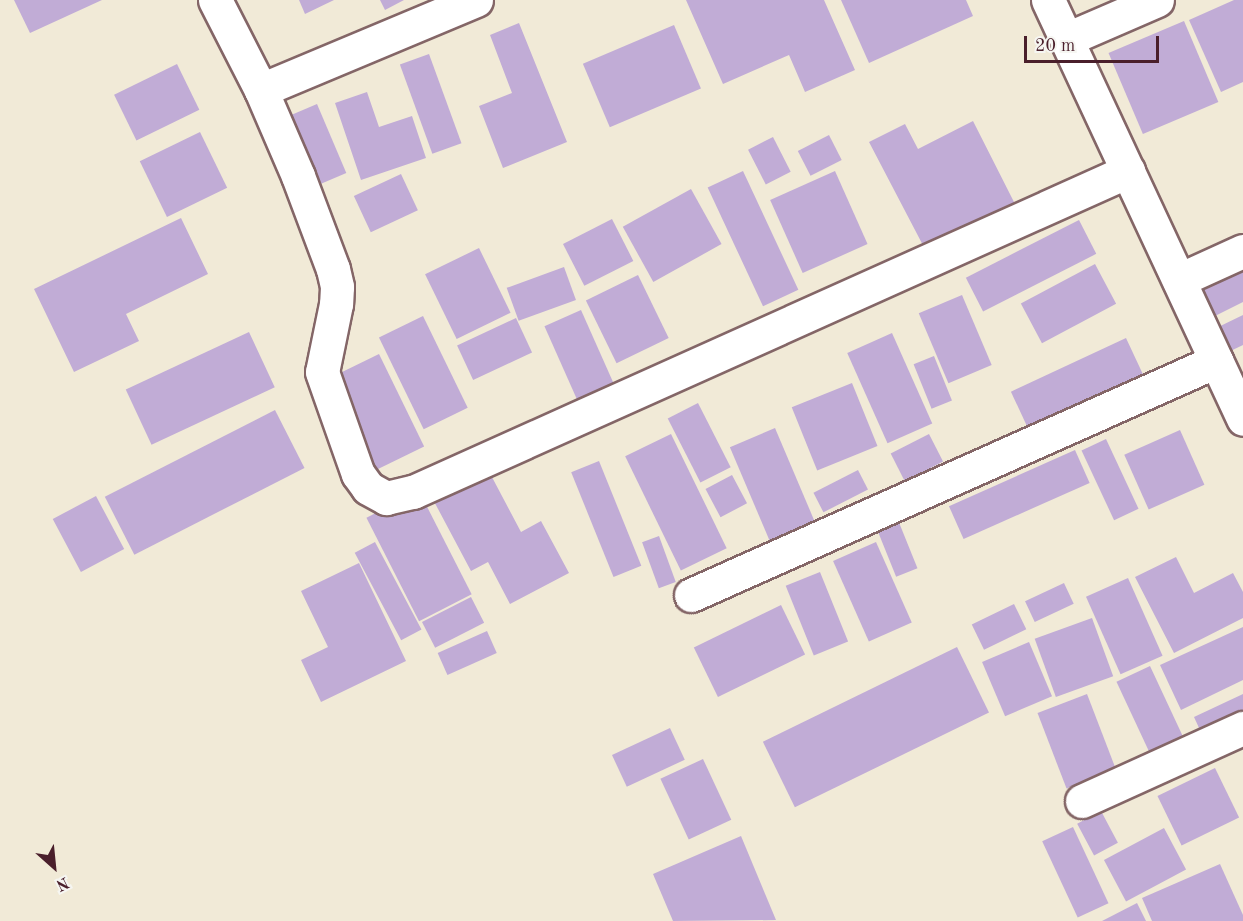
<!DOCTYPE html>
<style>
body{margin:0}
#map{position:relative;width:1243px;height:921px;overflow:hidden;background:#f1ead7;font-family:"Old Standard TT",serif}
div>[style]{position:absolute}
.building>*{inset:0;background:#c1acd6;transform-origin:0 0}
.roads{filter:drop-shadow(2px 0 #846667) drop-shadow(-2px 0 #846667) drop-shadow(0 2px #846667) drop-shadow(0 -2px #846667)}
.minor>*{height:33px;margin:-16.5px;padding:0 16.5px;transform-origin:16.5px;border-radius:16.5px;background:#fff}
span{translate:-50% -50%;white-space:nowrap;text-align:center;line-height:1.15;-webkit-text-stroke:4.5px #f6f6f2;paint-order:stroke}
.north{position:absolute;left:24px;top:837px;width:60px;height:60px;-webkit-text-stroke:4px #f6f6f2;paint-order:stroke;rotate:153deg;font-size:16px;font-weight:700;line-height:24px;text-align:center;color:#4a1f2b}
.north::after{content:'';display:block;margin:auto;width:21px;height:27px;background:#4a1f2b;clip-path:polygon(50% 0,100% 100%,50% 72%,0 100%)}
.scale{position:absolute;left:1024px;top:36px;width:135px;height:27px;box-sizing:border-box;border:3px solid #4a1f2b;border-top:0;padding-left:8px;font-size:18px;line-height:21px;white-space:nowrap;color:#4a1f2b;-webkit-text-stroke:4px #f6f6f2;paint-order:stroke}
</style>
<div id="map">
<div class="building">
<div style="clip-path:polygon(14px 0,102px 0,30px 33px)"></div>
<div style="clip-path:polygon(299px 0,334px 0,305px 14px)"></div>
<div style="clip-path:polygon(380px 0,404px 0,385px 10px)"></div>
<div style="clip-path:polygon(686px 0,824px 0,855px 70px,805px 92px,789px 55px,723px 84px)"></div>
<div style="clip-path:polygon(841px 0,966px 0,973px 16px,869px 63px)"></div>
<div style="clip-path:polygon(1234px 0,1243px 0,1243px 82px,1221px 92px,1189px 20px)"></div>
<div style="left:1184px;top:21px;width:88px;height:82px;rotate:67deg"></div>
<div style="clip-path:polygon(519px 23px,567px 142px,503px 168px,479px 106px,512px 93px,490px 35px)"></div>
<div style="left:674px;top:25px;width:69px;height:99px;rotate:67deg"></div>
<div style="left:429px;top:54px;width:95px;height:31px;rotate:70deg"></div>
<div style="left:177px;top:64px;width:51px;height:70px;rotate:64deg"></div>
<div style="clip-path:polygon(367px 92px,379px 127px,412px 116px,426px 158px,361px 180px,335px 103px)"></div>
<div style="left:317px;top:104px;width:75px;height:37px;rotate:67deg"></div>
<div style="clip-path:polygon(973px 121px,1015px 204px,927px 253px,869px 142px,905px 124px,918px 149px)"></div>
<div style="left:200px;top:132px;width:62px;height:67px;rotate:64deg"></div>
<div style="left:829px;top:135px;width:28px;height:35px;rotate:63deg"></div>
<div style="left:773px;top:137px;width:39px;height:28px;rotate:63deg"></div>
<div style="left:743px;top:171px;width:131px;height:39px;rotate:65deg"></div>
<div style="left:835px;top:171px;width:80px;height:71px;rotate:66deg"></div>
<div style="left:401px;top:174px;width:40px;height:52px;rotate:65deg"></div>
<div style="left:691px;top:189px;width:63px;height:78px;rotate:61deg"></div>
<div style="clip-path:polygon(181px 218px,208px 274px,126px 314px,139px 341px,74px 372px,34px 289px)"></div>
<div style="left:612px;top:219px;width:47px;height:55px;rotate:63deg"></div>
<div style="left:1079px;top:220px;width:38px;height:127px;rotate:63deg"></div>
<div style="left:479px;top:248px;width:72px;height:60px;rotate:64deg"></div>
<div style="left:1095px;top:264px;width:45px;height:84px;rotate:62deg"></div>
<div style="left:564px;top:267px;width:35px;height:61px;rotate:70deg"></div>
<div style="clip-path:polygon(1243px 270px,1243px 302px,1201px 323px,1188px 297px)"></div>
<div style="left:638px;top:275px;width:70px;height:58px;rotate:64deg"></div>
<div style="left:962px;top:295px;width:76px;height:47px;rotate:67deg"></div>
<div style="left:581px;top:310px;width:85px;height:40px;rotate:66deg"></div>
<div style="clip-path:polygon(1243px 315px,1243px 345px,1220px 356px,1208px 332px)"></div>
<div style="left:423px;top:316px;width:102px;height:49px;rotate:64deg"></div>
<div style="left:516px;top:318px;width:38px;height:65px;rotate:65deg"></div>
<div style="left:249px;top:332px;width:61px;height:136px;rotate:65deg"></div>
<div style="left:892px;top:333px;width:99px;height:49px;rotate:66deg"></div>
<div style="left:1126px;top:338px;width:45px;height:127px;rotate:65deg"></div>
<div style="left:379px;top:354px;width:103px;height:53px;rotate:64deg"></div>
<div style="left:934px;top:356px;width:48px;height:22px;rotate:68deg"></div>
<div style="left:852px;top:383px;width:68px;height:65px;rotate:68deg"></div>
<div style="left:698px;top:403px;width:72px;height:34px;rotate:63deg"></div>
<div style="left:275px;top:410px;width:65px;height:191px;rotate:63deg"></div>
<div style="left:775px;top:428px;width:102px;height:49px;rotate:67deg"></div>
<div style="left:1180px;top:430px;width:60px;height:61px;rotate:66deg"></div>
<div style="left:671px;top:434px;width:127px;height:51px;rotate:64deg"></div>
<div style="left:929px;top:434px;width:31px;height:43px;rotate:63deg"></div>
<div style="left:1106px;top:439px;width:77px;height:27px;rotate:65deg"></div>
<div style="left:1075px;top:450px;width:36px;height:138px;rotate:66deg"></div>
<div style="left:599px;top:461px;width:113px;height:30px;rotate:68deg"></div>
<div style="clip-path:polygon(484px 462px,521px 532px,541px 521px,569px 573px,510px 604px,488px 562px,471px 571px,429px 492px)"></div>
<div style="left:858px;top:470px;width:22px;height:50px;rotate:63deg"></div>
<div style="left:732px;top:475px;width:32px;height:30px;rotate:62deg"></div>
<div style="left:419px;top:491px;width:116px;height:59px;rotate:63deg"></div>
<div style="left:96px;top:496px;width:60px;height:49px;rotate:62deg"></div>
<div style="left:898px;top:520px;width:52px;height:23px;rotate:68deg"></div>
<div style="left:659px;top:536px;width:49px;height:18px;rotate:70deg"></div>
<div style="left:375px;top:542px;width:99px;height:23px;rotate:62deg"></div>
<div style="left:876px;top:542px;width:88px;height:47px;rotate:66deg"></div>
<div style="clip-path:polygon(1176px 557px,1194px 593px,1233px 573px,1243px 592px,1243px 618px,1174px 653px,1135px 577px)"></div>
<div style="clip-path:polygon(359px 563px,406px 661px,321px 702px,301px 660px,328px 647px,301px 591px)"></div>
<div style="left:820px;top:572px;width:75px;height:37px;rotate:68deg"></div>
<div style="left:1128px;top:578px;width:85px;height:46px;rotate:66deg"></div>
<div style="left:1064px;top:583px;width:23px;height:43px;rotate:65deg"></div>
<div style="left:471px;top:597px;width:29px;height:55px;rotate:63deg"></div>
<div style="left:1014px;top:604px;width:28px;height:47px;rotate:64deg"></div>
<div style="left:781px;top:605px;width:55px;height:97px;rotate:64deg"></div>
<div style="left:1092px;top:618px;width:62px;height:61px;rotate:70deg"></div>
<div style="clip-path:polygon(1243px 627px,1243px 680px,1181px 710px,1160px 665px)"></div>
<div style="left:487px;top:631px;width:24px;height:54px;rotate:66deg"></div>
<div style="left:1029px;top:642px;width:59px;height:51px;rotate:67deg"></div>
<div style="left:957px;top:647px;width:73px;height:216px;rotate:64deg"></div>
<div style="left:1150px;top:666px;width:87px;height:37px;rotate:65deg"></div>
<div style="left:1087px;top:694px;width:81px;height:53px;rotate:69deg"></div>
<div style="clip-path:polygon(1243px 694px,1243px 723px,1205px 741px,1194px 717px)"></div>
<div style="left:670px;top:728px;width:35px;height:64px;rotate:65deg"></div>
<div style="left:703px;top:759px;width:67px;height:47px;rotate:65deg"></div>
<div style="left:1215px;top:768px;width:55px;height:64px;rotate:64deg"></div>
<div style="left:1101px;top:811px;width:36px;height:27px;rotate:62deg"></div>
<div style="left:1073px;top:827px;width:84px;height:34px;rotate:65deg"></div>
<div style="left:1164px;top:828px;width:47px;height:68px;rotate:62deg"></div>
<div style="clip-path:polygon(741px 836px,776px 920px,673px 921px,653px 874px)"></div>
<div style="clip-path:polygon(1220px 864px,1243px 915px,1243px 921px,1152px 921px,1142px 898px)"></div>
<div style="clip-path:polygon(1137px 903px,1146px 921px,1102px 921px)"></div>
</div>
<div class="roads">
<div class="minor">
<div style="left:215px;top:0;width:101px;rotate:62.9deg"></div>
<div style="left:261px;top:90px;width:94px;rotate:66.7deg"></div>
<div style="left:298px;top:176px;width:99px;rotate:69.4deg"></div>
<div style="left:333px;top:269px;width:18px;rotate:77deg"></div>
<div style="left:337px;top:287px;width:17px;rotate:93deg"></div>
<div style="left:336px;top:304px;width:69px;rotate:101.6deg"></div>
<div style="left:322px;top:372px;width:108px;rotate:70.6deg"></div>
<div style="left:358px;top:474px;width:17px;rotate:54deg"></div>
<div style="left:368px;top:488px;width:21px;rotate:29deg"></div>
<div style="left:386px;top:498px;width:28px;rotate:-13deg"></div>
<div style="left:413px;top:492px;width:784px;rotate:-24.18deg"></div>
<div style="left:1048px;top:0;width:462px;rotate:65deg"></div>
<div style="left:1067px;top:39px;width:98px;rotate:-23.4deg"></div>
<div style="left:261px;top:90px;width:233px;rotate:-22.7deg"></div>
<div style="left:1179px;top:280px;width:70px;rotate:-24.4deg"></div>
<div style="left:691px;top:595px;width:575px;rotate:-24.02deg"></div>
<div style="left:1082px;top:801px;width:177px;rotate:-24.4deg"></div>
</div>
</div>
<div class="north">N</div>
<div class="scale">20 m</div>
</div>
